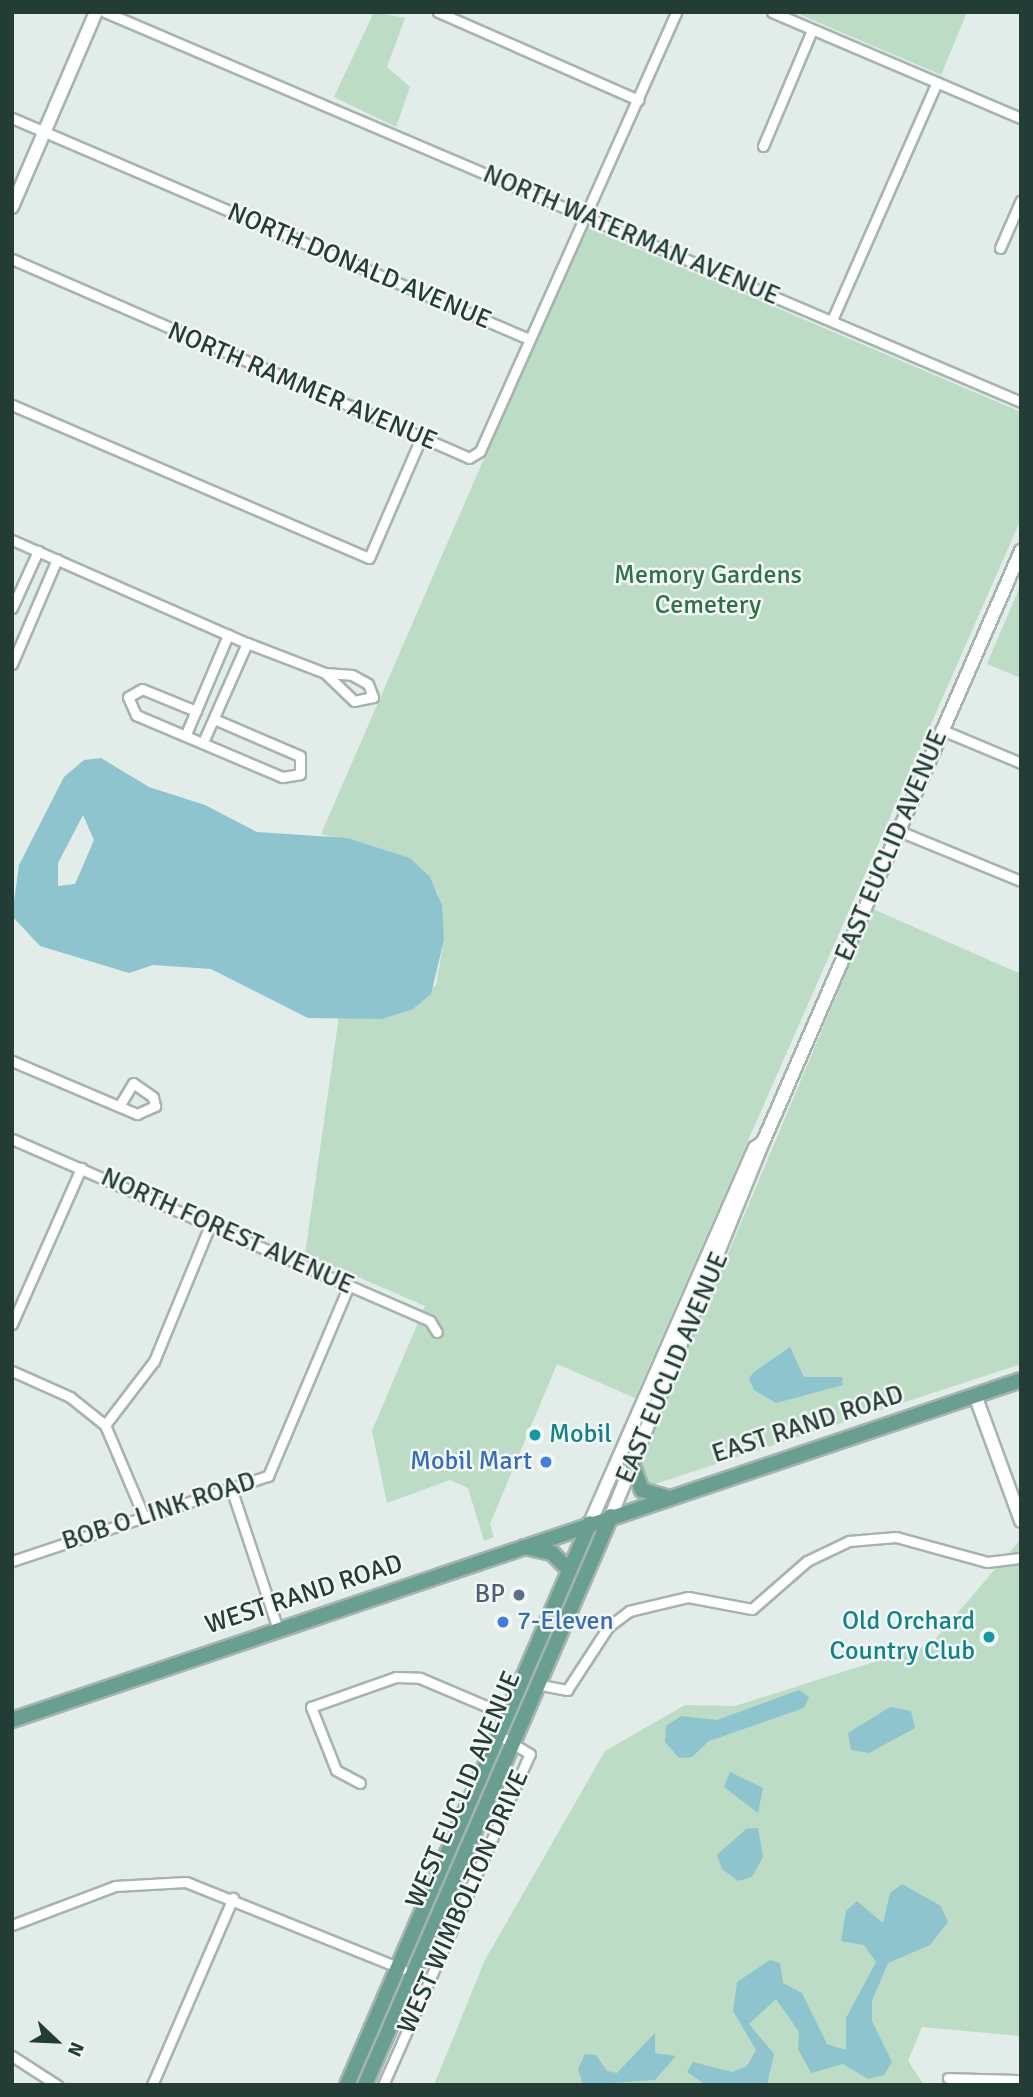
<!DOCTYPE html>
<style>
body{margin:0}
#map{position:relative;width:1033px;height:2097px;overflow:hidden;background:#e2ece8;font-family:Signika,sans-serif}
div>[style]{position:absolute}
.green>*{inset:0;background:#bcdcc5}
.water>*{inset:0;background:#8dc4ce}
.roads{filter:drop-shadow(2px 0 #a5b4af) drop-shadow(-2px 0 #a5b4af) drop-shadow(0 2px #a5b4af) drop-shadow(0 -2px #a5b4af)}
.street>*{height:9px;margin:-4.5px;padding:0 4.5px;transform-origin:4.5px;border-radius:4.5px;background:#fff}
.secondary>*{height:12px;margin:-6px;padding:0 6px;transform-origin:6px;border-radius:6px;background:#fff}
.primary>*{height:14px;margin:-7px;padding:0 7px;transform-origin:7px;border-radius:7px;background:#699f91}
.dots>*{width:19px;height:19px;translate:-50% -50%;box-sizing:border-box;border:4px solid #f3f8f6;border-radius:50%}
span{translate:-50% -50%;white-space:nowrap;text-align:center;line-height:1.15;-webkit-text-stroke:5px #f3f8f6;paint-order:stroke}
.street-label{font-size:26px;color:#233c35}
.park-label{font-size:26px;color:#2f7148}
.culture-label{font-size:26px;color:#0d838f}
.left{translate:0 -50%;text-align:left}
.right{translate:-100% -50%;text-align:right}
.shop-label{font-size:26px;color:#366cbe}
.service-label{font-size:26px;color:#4e5e75}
.frame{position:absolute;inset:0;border:14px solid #233c35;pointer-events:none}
.north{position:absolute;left:21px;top:2006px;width:70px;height:70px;-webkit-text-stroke:5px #f3f8f6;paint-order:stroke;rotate:113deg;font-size:19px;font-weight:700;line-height:28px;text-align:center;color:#233c35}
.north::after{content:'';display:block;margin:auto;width:24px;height:32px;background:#233c35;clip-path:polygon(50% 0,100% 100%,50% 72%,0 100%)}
</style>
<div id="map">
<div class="green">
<div style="clip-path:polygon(374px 12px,405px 18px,387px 67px,410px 87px,396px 127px,334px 97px)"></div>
<div style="clip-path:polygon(794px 12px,967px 12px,941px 75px)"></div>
<div style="clip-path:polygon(585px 226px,1021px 412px,1021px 519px,635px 1398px,557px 1364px,490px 1524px,494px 1537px,484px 1541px,468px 1488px,450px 1480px,387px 1503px,372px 1431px,425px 1306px,305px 1254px,339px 1016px,382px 1019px,436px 985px,444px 940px,438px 893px,410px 858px,321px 834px)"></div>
<div style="clip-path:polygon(1021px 584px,1021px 678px,987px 664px)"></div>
<div style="clip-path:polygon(873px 909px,1021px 974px,1021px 1364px,652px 1485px,637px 1470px)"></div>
<div style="clip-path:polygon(1021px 1539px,1021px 2036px,922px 2027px,908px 2061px,924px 2085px,434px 2085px,485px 1960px,605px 1751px,685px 1705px,735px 1706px,931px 1644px)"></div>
</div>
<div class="water">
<div style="clip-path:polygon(evenodd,101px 758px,149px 787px,205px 805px,257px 832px,347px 838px,410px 858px,430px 877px,442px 905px,444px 940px,431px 994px,413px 1009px,382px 1019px,308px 1018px,211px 969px,153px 965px,129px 973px,40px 946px,12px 916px,19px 865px,64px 777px,84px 760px,101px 758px,83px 815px,94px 840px,75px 884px,58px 886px,58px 863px,83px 815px)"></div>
<div style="clip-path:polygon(790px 1347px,804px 1377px,842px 1377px,843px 1385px,776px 1403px,754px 1390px,749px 1378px,754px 1372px)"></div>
<div style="clip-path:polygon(799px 1690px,809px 1697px,804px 1708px,709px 1741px,692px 1757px,679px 1758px,665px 1742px,666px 1726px,681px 1716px,717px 1720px)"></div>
<div style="clip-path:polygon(890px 1707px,911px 1711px,915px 1728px,869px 1753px,851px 1750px,848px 1733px)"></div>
<div style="clip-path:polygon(730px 1772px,763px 1788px,758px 1813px,724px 1787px)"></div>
<div style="clip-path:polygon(758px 1828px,763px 1857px,752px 1877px,738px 1881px,722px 1869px,717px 1855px,746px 1829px)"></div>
<div style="clip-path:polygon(902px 1884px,941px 1906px,948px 1922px,930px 1945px,888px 1963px,872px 2001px,872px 2021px,892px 2062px,884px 2075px,868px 2079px,843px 2064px,811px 2073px,798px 2049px,799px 2032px,776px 1999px,749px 2024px,774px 2054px,767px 2085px,706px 2085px,687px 2072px,693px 2062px,732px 2072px,747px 2066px,756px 2050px,733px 2011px,737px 1982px,770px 1960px,780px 1963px,783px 1983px,802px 1993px,827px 2044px,846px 2050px,846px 2018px,876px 1962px,864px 1945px,841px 1941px,846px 1911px,857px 1901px,883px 1923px,890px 1893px)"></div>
<div style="clip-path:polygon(655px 2033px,655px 2053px,676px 2056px,655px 2080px,583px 2085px,578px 2069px,585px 2054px,596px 2055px,607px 2071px,617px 2073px)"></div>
</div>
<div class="roads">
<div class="street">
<div style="left:105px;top:12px;width:996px;rotate:23.06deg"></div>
<div style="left:438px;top:12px;width:219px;rotate:23.7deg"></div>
<div style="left:772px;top:12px;width:271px;rotate:23.1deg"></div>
<div style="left:12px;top:118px;width:562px;rotate:23.15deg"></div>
<div style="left:763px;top:146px;width:126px;rotate:-67.1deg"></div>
<div style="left:1000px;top:248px;width:52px;rotate:-66.4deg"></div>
<div style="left:12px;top:259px;width:498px;rotate:23.5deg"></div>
<div style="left:469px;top:458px;width:13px;rotate:-32deg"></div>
<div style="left:480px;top:451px;width:481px;rotate:-65.9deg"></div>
<div style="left:832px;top:320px;width:260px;rotate:-66.2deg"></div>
<div style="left:12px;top:405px;width:388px;rotate:23.2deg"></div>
<div style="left:369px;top:558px;width:131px;rotate:-66.6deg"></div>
<div style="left:12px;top:540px;width:257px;rotate:23.7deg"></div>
<div style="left:247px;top:643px;width:84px;rotate:21deg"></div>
<div style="left:325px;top:673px;width:27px;rotate:4deg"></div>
<div style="left:352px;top:675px;width:18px;rotate:29deg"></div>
<div style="left:368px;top:684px;width:14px;rotate:69deg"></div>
<div style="left:373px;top:697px;width:19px;rotate:168deg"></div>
<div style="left:354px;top:701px;width:40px;rotate:-136deg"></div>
<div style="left:12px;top:608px;width:63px;rotate:-65.5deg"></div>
<div style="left:12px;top:664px;width:114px;rotate:-66.8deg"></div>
<div style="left:196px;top:711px;width:58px;rotate:-157.8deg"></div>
<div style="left:142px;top:689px;width:16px;rotate:150deg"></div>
<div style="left:128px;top:697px;width:20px;rotate:66deg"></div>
<div style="left:136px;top:715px;width:159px;rotate:23deg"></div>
<div style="left:282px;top:777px;width:18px;rotate:-9deg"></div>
<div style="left:300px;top:774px;width:18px;rotate:-90deg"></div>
<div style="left:300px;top:756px;width:94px;rotate:-156.7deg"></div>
<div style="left:942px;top:730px;width:86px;rotate:22.7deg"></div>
<div style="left:186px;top:734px;width:108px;rotate:-67deg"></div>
<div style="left:204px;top:740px;width:106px;rotate:-66.1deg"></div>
<div style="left:899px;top:831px;width:132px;rotate:22.3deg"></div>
<div style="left:12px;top:1061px;width:136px;rotate:23deg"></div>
<div style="left:137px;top:1114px;width:20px;rotate:-24deg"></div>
<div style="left:155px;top:1106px;width:9px;rotate:-103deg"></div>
<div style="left:153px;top:1097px;width:24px;rotate:-145deg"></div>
<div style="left:133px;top:1083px;width:23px;rotate:121deg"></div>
<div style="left:12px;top:1139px;width:456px;rotate:23.5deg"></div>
<div style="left:430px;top:1321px;width:13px;rotate:58deg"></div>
<div style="left:12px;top:1324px;width:171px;rotate:-66.1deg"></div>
<div style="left:12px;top:1371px;width:64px;rotate:24.1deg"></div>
<div style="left:70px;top:1397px;width:45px;rotate:38.7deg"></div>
<div style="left:105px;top:1425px;width:95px;rotate:67deg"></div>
<div style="left:105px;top:1425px;width:81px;rotate:-52.6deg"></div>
<div style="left:154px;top:1361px;width:147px;rotate:-67.6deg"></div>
<div style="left:232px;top:1491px;width:145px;rotate:71.6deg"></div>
<div style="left:12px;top:1561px;width:270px;rotate:-18.4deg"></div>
<div style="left:268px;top:1476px;width:207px;rotate:-67deg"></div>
<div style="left:536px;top:1684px;width:32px;rotate:11deg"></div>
<div style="left:567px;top:1690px;width:75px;rotate:-56.9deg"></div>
<div style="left:608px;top:1627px;width:26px;rotate:-37deg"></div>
<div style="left:629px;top:1611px;width:61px;rotate:-13.3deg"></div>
<div style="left:688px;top:1597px;width:65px;rotate:10.6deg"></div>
<div style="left:752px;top:1609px;width:73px;rotate:-41.1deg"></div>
<div style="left:807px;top:1561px;width:47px;rotate:-25.5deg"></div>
<div style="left:849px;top:1541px;width:47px;rotate:-4.9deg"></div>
<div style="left:896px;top:1537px;width:94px;rotate:15.4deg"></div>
<div style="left:987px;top:1562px;width:34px;rotate:-7deg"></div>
<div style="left:360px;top:1783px;width:27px;rotate:-152deg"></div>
<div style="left:336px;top:1770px;width:68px;rotate:-111.6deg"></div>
<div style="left:311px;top:1707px;width:90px;rotate:-19.4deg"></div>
<div style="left:396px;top:1677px;width:24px;rotate:2deg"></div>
<div style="left:420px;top:1678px;width:95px;rotate:23deg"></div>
<div style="left:12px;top:1925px;width:110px;rotate:-20.7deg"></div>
<div style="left:115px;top:1886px;width:71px;rotate:-3.2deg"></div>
<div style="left:186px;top:1882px;width:233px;rotate:21.9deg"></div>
<div style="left:12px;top:2056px;width:54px;rotate:32.8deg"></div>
<div style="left:948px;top:2078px;width:73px;rotate:1.6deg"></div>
<div style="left:152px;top:2085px;width:204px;rotate:-66.6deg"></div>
<div style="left:383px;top:2085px;width:362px;rotate:-66.1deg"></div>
<div style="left:530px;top:1754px;width:37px;rotate:-149deg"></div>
</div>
<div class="secondary">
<div style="left:12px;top:207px;width:212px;rotate:-66.7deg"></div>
<div style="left:975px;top:1395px;width:134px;rotate:69.9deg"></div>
<div style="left:611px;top:1516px;width:404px;rotate:-67.9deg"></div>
<div style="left:763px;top:1142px;width:645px;rotate:-66.42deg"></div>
<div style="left:590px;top:1523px;width:410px;rotate:-66.3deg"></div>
<div style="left:755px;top:1148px;width:10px;rotate:-37deg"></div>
</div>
<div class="primary">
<div style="left:632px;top:1463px;width:29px;rotate:70deg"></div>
<div style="left:642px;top:1490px;width:25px;rotate:16deg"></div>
<div style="left:524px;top:1547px;width:29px;rotate:12deg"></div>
<div style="left:552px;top:1553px;width:24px;rotate:45deg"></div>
<div style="left:12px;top:1720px;width:1065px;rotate:-18.62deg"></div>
<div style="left:347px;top:2085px;width:612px;rotate:-66.62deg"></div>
<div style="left:365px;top:2085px;width:620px;rotate:-66.62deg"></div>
</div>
</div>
<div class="dots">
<div style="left:535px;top:1435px;background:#0f9aa8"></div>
<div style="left:546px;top:1462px;background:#3f7fe0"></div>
<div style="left:519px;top:1595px;background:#5c6f8a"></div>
<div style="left:503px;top:1622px;background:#3f7fe0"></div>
<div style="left:989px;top:1637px;background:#0f9aa8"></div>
</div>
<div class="street-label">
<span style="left:631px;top:236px;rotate:23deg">NORTH WATERMAN AVENUE</span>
<span style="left:359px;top:267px;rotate:23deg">NORTH DONALD AVENUE</span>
<span style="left:302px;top:387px;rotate:23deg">NORTH RAMMER AVENUE</span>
<span style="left:892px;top:846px;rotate:-67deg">EAST EUCLID AVENUE</span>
<span style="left:227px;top:1232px;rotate:24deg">NORTH FOREST AVENUE</span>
<span style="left:673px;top:1368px;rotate:-67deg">EAST EUCLID AVENUE</span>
<span style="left:808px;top:1425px;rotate:-18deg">EAST RAND ROAD</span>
<span style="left:159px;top:1512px;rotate:-18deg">BOB O LINK ROAD</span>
<span style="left:304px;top:1595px;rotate:-18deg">WEST RAND ROAD</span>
<span style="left:464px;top:1790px;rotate:-67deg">WEST EUCLID AVENUE</span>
<span style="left:464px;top:1902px;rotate:-66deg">WEST WIMBOLTON DRIVE</span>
</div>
<div class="park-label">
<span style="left:708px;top:591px">Memory Gardens<br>Cemetery</span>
</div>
<div class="culture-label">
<span class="left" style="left:549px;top:1435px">Mobil</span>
<span class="right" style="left:975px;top:1637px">Old Orchard<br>Country Club</span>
</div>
<div class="shop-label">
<span class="right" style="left:532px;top:1462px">Mobil Mart</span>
<span class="left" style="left:517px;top:1622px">7-Eleven</span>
</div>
<div class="service-label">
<span class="right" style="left:505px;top:1595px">BP</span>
</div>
<div class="frame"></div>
<div class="north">N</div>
</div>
